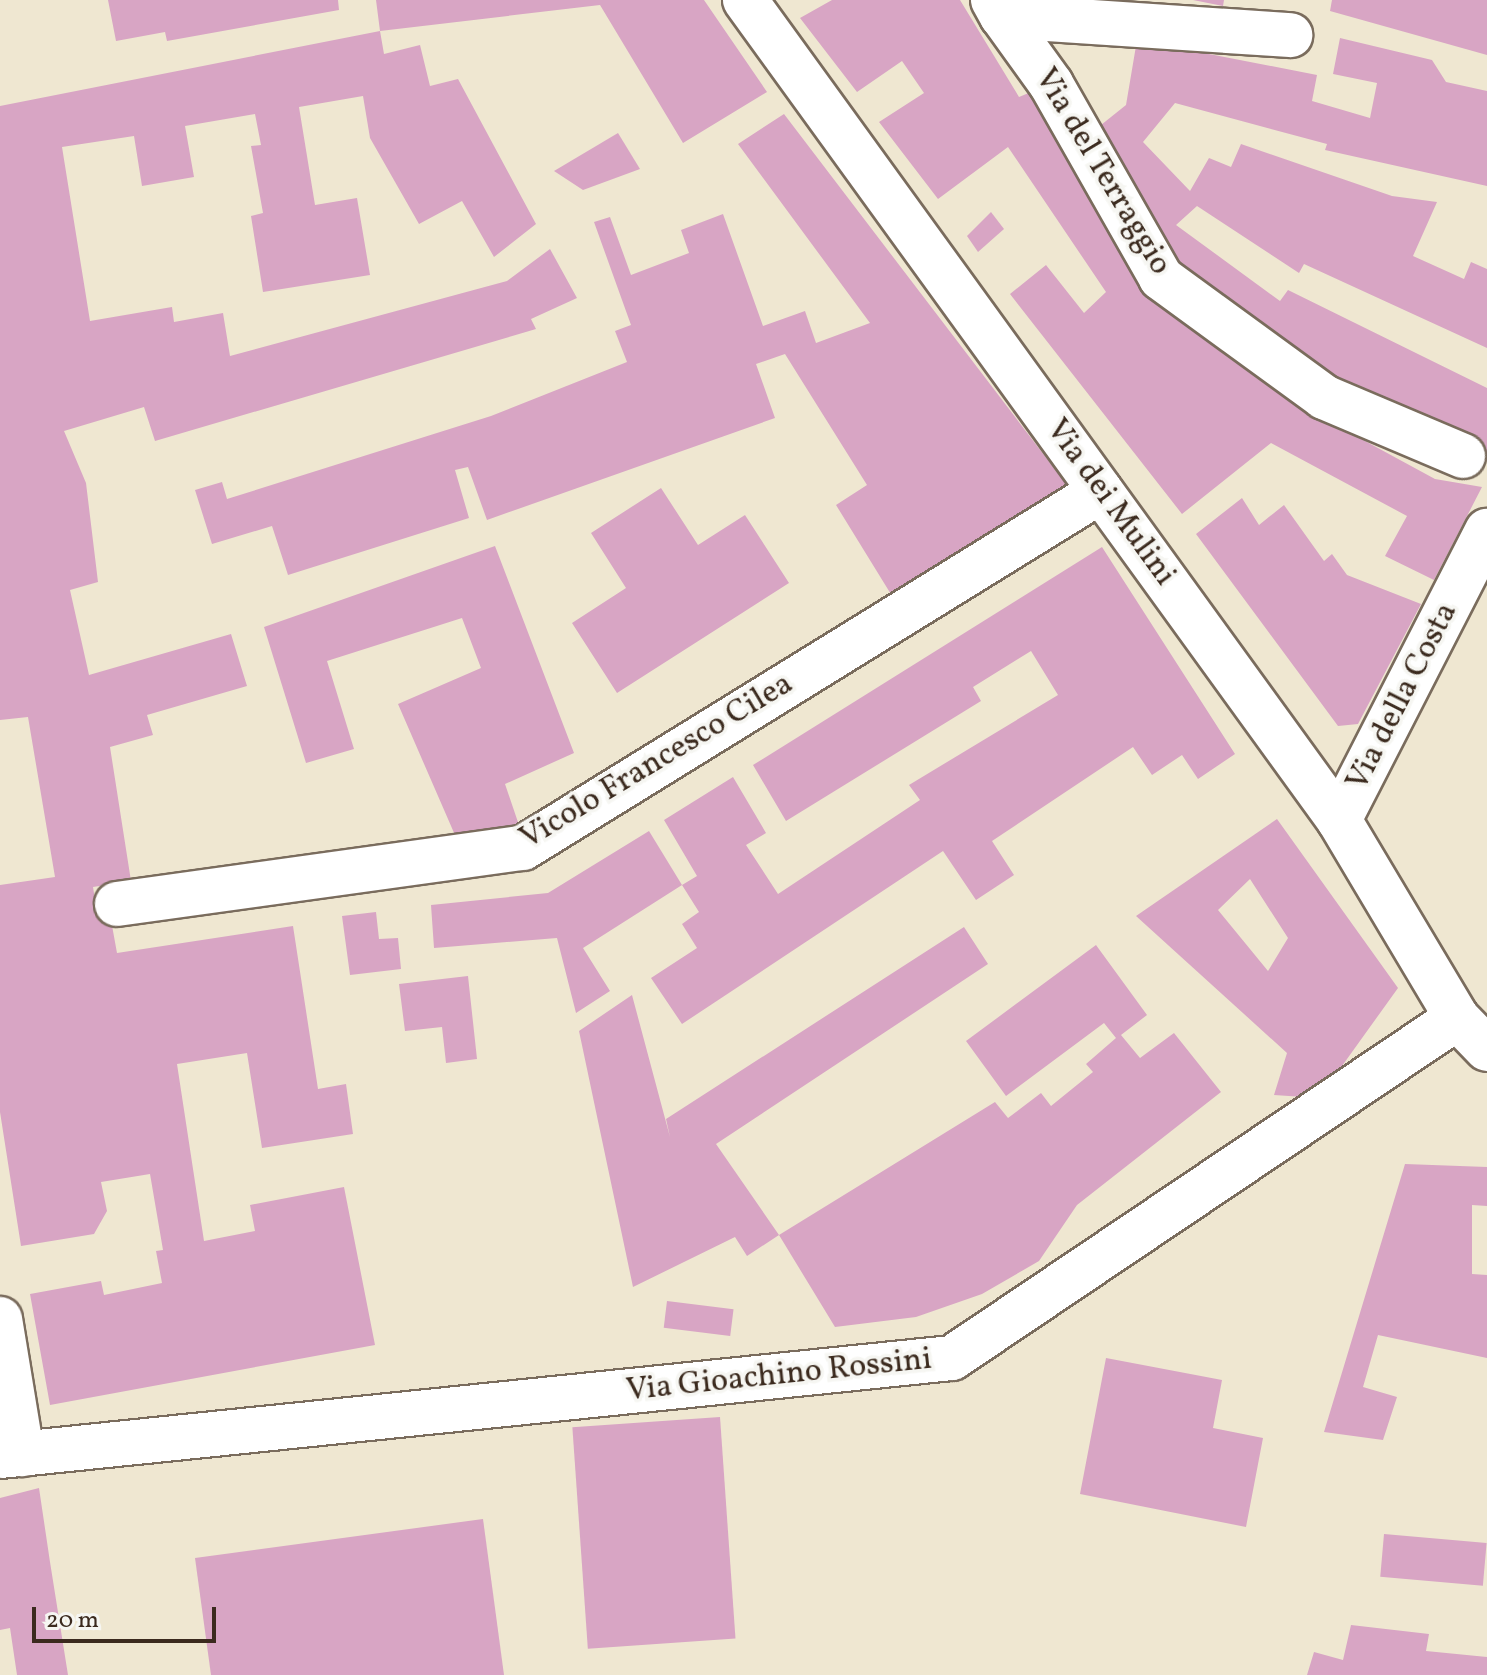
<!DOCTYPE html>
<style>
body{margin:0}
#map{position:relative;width:1487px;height:1675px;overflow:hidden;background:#efe7d1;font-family:Vollkorn,serif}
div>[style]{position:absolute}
.building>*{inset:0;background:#d8a5c4;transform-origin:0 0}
.roads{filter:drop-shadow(2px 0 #7a6c5d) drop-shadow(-2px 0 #7a6c5d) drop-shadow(0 2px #7a6c5d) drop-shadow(0 -2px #7a6c5d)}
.minor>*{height:44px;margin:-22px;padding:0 22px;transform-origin:22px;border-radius:22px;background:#fff}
span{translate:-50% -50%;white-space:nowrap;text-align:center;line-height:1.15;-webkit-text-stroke:7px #f6f6f2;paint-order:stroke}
.street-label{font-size:32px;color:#3b2a1e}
.scale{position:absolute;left:32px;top:1607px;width:184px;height:36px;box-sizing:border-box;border:4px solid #3b2a1e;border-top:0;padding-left:10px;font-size:24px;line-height:28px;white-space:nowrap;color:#3b2a1e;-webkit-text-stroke:6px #f6f6f2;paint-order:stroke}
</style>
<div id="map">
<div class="building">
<div style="clip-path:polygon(108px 0,338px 0,339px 10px,167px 41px,165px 32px,116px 41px)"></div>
<div style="clip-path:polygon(376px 0,704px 0,767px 92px,683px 143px,600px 5px,380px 31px)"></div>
<div style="clip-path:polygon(832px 0,960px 0,1019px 97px,1031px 92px,1161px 297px,1330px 422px,1435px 479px,1482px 487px,1434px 580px,1385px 556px,1407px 516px,1271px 443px,1182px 514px,1010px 294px,1046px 265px,1084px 313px,1106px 292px,1008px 147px,938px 199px,879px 122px,924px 93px,902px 61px,857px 92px,800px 18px)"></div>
<div style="clip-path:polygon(1193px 0,1224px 0,1223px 6px)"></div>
<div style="clip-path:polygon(1332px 0,1487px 0,1487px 55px,1330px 11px)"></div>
<div style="clip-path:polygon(380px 31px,384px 54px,420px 45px,430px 86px,458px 79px,536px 224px,494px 257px,462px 201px,419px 224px,370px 138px,363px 96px,299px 107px,315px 205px,357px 198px,370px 275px,263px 292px,251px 216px,263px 213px,251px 146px,261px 145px,255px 114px,185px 126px,194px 177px,142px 186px,134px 136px,62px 147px,90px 321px,172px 307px,174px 322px,223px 313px,230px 356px,507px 281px,550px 249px,577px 298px,531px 319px,536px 329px,155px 441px,144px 407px,64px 431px,86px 483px,98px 582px,70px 590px,89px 675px,231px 634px,247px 686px,147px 715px,153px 735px,110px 747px,131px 881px,93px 887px,97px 912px,109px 909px,117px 953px,293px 926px,318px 1089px,346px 1084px,353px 1134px,262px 1148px,247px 1053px,177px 1064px,204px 1241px,255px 1231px,250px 1205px,344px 1187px,375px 1345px,50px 1405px,30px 1294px,101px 1281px,104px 1295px,162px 1283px,156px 1251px,163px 1250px,150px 1174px,101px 1182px,107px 1211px,94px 1234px,21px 1246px,0 1112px,0 885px,55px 877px,28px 717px,0 720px,0 106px)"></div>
<div style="clip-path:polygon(1340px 38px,1432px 60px,1446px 82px,1487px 91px,1487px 186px,1325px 150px,1327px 144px,1175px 103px,1143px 142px,1190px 191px,1209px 158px,1231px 167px,1241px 144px,1392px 196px,1437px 202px,1413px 256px,1464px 279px,1471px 262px,1487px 269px,1487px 348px,1304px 264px,1299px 273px,1197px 206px,1176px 225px,1280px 301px,1288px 290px,1487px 388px,1487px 455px,1349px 402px,1183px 282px,1086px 137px,1126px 105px,1137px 40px,1317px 75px,1312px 101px,1370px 118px,1377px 83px,1333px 74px)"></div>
<div style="clip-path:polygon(784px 114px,1073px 493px,897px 604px,836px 505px,867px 485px,785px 354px,756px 364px,775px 418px,487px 520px,468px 467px,455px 470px,469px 518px,288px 575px,272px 526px,212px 544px,195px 490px,222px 482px,227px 499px,491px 416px,627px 362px,615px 331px,631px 325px,594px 222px,610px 217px,631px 275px,689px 253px,681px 230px,723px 214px,763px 326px,805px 311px,816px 343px,870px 323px,738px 144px)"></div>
<div style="clip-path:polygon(618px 133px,640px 169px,583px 190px,554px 171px)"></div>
<div style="clip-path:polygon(991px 212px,1004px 229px,978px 252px,967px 236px)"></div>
<div style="clip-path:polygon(661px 488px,698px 545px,745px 515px,789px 583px,617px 693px,572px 623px,626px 588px,591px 533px)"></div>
<div style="clip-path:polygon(1242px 498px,1259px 525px,1284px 505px,1324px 561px,1332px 554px,1347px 575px,1421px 604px,1358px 724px,1338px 726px,1196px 534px)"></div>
<div style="clip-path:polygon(495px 546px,574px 753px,505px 784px,522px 834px,496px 838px,490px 828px,458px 842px,398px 704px,481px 668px,462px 618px,327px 661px,354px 749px,306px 763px,264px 627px)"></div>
<div style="clip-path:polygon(1102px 547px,1235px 754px,1198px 779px,1182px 755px,1152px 775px,1133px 747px,992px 841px,1014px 875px,976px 900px,943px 851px,682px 1024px,651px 978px,697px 948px,682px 924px,699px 912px,682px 885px,697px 876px,664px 820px,733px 777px,766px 833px,746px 845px,778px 894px,920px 800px,909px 785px,1058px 695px,1031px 651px,973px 687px,981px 701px,786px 821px,753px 765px)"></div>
<div style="clip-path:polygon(evenodd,1277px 819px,1398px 988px,1319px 1098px,1274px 1095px,1287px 1053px,1136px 916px,1277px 819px,1250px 879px,1288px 938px,1268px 971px,1218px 910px,1250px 879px)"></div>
<div style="clip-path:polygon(649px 831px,682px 885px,583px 948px,610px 991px,576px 1013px,557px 938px,434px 948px,431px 905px,548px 893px)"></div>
<div style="clip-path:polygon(376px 912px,379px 939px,398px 938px,401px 969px,350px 975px,342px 916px)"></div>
<div style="clip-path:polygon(964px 927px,988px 964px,716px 1144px,779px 1235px,747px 1256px,735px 1237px,633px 1287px,579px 1031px,632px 995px,670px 1137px,666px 1119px)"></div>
<div style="clip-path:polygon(1096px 945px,1147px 1015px,1121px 1035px,1140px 1058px,1174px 1033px,1221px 1092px,1077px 1205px,1039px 1261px,982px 1294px,916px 1317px,835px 1327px,779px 1235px,995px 1102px,1008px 1118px,1041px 1093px,1051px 1106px,1093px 1072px,1086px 1064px,1116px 1038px,1104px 1023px,1006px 1096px,966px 1041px)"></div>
<div style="clip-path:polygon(468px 976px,477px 1059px,446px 1063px,442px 1027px,405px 1031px,399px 984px)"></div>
<div style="clip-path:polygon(1405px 1164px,1487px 1167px,1487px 1206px,1472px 1205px,1472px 1274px,1487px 1275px,1487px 1358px,1378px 1335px,1363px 1387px,1397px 1397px,1383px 1440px,1324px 1432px)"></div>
<div style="left:667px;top:1301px;width:67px;height:27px;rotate:7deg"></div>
<div style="clip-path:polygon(1106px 1358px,1222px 1380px,1213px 1428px,1263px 1438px,1246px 1527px,1080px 1494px)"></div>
<div style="left:720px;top:1417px;width:222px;height:148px;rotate:86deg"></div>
<div style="clip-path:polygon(39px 1488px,50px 1562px,68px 1675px,17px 1675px,10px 1628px,0 1630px,0 1498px)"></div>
<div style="clip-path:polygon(483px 1519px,504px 1675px,211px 1675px,195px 1558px)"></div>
<div style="left:1384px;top:1534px;width:103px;height:43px;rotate:5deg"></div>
<div style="clip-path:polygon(1351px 1625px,1429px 1634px,1426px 1651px,1487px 1657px,1487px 1675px,1307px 1675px,1314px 1652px,1343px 1660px)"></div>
</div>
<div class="roads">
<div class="minor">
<div style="left:745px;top:0;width:1013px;rotate:54.08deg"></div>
<div style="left:1339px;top:820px;width:230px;rotate:59.2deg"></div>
<div style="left:1457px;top:1018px;width:43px;rotate:45.9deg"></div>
<div style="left:993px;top:0;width:18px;rotate:61deg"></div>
<div style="left:1002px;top:16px;width:289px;rotate:3.8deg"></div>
<div style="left:1002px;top:16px;width:84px;rotate:54.2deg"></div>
<div style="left:1051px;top:84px;width:223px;rotate:60.4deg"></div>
<div style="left:1161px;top:278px;width:202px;rotate:36.1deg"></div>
<div style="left:1324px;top:397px;width:151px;rotate:23deg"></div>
<div style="left:1339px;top:820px;width:325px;rotate:-62.9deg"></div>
<div style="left:117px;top:904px;width:410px;rotate:-7.9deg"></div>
<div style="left:523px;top:848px;width:679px;rotate:-31.7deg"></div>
<div style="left:0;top:1319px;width:137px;rotate:80.7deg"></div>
<div style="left:0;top:1456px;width:957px;rotate:-5.88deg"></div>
<div style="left:952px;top:1358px;width:609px;rotate:-33.95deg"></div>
</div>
</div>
<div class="street-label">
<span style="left:1102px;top:172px;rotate:59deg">Via del Terraggio</span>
<span style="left:1110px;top:503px;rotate:54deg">Via dei Mulini</span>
<span style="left:1403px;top:697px;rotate:-63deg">Via della Costa</span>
<span style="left:657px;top:762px;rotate:-31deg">Vicolo Francesco Cilea</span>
<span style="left:779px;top:1376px;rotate:-6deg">Via Gioachino Rossini</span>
</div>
<div class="scale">20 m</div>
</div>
